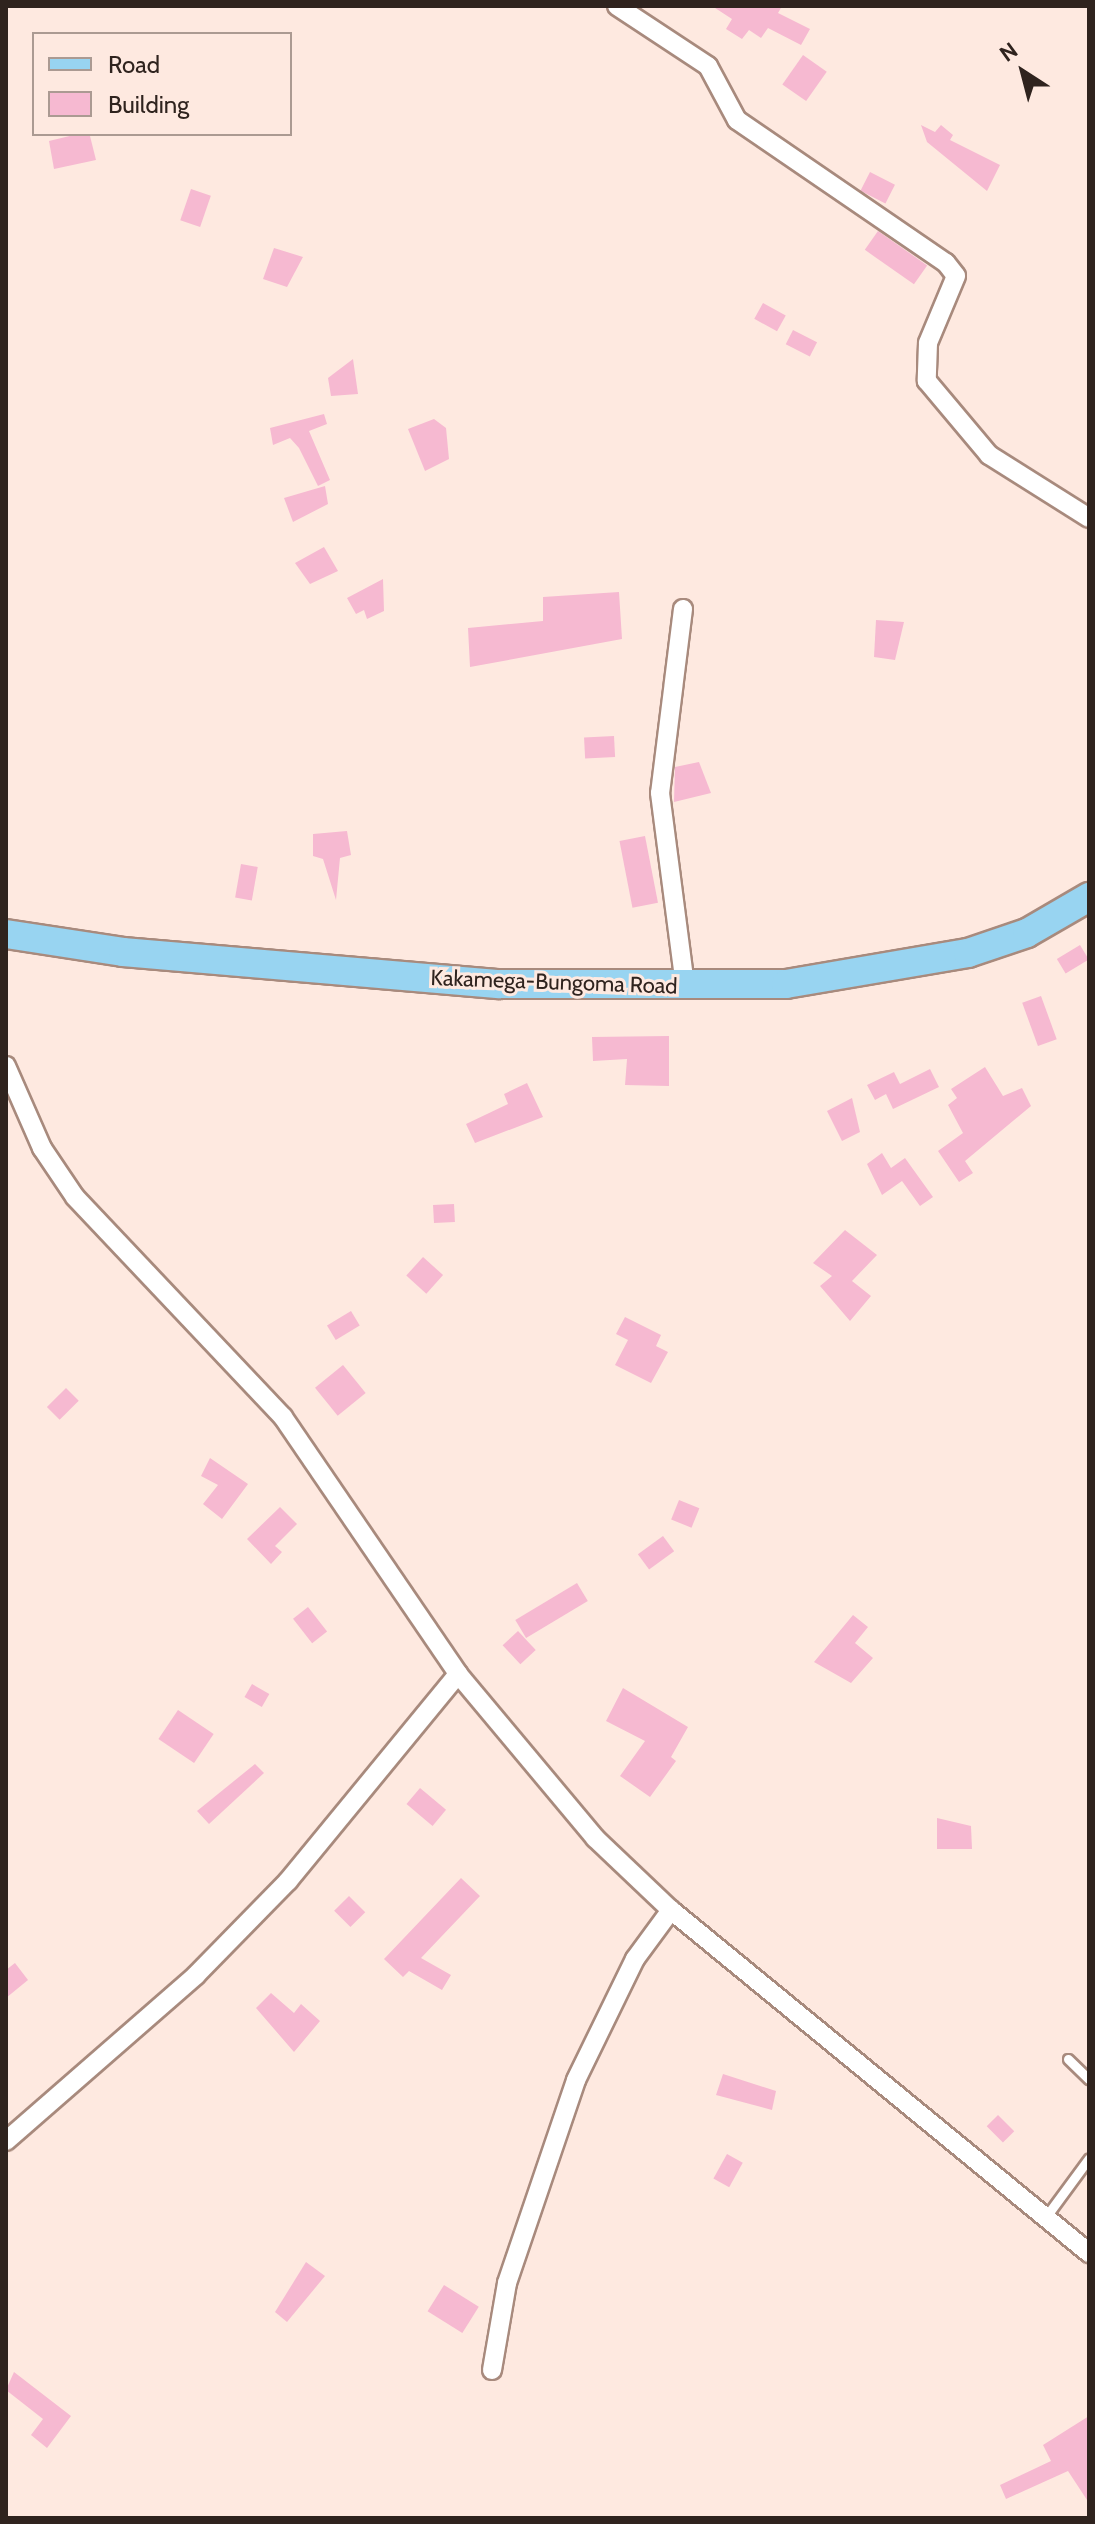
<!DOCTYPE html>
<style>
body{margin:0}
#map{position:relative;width:1095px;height:2524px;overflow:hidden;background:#fee9e0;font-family:Cabin,sans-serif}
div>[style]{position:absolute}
.building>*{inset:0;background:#f6b9d1;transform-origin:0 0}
.roads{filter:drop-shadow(2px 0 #a88a7d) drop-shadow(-2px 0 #a88a7d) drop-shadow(0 2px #a88a7d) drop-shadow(0 -2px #a88a7d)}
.service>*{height:9px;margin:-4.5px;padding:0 4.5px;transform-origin:4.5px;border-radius:4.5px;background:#fff}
.minor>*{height:18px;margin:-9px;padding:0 9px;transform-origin:9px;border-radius:9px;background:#fff}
.primary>*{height:28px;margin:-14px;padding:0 14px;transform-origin:14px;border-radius:14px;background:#98d4f1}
span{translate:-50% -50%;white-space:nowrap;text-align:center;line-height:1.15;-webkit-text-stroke:6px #fee9e0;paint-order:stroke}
.street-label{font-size:22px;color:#2f231e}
.frame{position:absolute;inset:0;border:8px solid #2f231e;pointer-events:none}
.legend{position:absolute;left:32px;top:32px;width:260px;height:104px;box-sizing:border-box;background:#fee9e0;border:2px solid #ab9a92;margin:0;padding:10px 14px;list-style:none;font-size:24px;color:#2f231e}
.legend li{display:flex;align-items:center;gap:16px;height:40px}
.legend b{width:40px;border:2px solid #ab9a92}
.north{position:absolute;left:983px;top:32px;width:80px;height:80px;-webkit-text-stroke:6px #fee9e0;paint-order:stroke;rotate:324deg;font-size:22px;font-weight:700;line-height:32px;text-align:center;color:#2f231e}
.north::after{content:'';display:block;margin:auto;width:28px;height:36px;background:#2f231e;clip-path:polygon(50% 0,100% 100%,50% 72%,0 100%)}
</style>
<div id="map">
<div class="building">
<div style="clip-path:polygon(712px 6px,782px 6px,778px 13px,810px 29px,801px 45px,768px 28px,761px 38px,749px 30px,742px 39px,726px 29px,732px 19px)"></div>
<div style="left:803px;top:55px;width:29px;height:36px;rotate:35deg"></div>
<div style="clip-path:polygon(921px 125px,935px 132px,941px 125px,953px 135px,950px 140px,1000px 165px,987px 191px,927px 142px)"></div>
<div style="clip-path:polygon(78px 134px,90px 136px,96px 160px,54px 169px,49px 141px)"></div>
<div style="left:870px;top:172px;width:28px;height:21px;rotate:27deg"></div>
<div style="left:191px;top:189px;width:21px;height:33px;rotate:19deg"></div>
<div style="left:878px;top:231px;width:60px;height:23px;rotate:35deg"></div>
<div style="clip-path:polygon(274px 248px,303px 257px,287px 287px,263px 279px)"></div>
<div style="left:763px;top:303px;width:26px;height:18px;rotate:29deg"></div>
<div style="left:793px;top:330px;width:27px;height:16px;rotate:27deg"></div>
<div style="clip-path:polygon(353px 359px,358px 394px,331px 396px,328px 378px)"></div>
<div style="clip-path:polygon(324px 414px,327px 424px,309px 431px,330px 480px,318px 486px,299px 448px,290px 438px,273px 445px,270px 428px)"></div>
<div style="clip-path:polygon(434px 419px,446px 428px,449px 459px,425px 471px,408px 429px)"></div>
<div style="clip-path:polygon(325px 486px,328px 504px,293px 522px,284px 498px)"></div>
<div style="clip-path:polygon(324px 547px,338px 571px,310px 584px,295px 563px)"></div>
<div style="clip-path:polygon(383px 579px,384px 611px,367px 619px,364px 610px,356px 614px,347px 598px)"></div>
<div style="clip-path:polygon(619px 592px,622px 639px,470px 667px,468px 628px,543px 621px,543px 597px)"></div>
<div style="clip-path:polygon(876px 620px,904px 622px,895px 660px,874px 657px)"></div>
<div style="left:614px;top:736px;width:21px;height:30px;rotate:87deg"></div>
<div style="clip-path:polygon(699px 762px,711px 793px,674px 802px,675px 767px)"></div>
<div style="clip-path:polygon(347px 831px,351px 855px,340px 858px,336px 900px,323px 859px,313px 856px,313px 834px)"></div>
<div style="left:645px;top:836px;width:68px;height:26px;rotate:79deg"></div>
<div style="left:241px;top:864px;width:17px;height:34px;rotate:10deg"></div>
<div style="left:1080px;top:945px;width:17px;height:27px;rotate:59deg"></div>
<div style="left:1041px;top:996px;width:46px;height:20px;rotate:70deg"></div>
<div style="clip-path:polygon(669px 1036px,669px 1086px,625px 1085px,627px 1059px,593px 1061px,592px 1037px)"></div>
<div style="clip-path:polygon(985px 1067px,1003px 1096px,1022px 1088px,1031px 1106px,965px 1161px,973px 1173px,959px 1182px,938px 1151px,963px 1133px,948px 1105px,957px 1098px,951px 1089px)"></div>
<div style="clip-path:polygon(930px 1069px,939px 1087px,893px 1109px,886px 1094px,875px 1100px,867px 1085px,894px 1072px,900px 1084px)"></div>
<div style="clip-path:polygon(527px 1083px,543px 1117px,475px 1143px,466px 1124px,508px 1104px,504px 1094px)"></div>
<div style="clip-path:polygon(852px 1098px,860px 1132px,842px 1141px,827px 1111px)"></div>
<div style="clip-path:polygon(882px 1153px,891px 1168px,905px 1158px,933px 1197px,920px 1206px,902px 1181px,882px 1195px,867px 1164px)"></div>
<div style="left:454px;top:1204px;width:18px;height:21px;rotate:87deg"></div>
<div style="clip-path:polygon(845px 1230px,877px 1255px,852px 1281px,871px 1296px,850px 1321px,820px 1286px,832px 1276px,813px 1263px)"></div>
<div style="left:423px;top:1257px;width:27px;height:25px;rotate:42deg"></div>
<div style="left:351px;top:1311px;width:17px;height:28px;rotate:59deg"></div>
<div style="clip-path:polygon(625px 1317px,661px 1335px,656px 1346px,668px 1352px,651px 1383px,615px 1365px,628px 1340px,616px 1334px)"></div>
<div style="left:343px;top:1365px;width:36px;height:36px;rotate:51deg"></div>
<div style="left:66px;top:1388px;width:18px;height:27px;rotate:45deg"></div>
<div style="clip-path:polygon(210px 1458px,248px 1484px,222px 1519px,203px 1504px,218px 1485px,201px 1476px)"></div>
<div style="left:679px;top:1500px;width:22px;height:21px;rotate:22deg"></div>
<div style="clip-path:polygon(280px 1507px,297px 1524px,275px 1546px,282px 1552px,271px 1564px,247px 1539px)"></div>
<div style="left:663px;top:1536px;width:19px;height:31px;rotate:54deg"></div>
<div style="left:577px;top:1583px;width:21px;height:72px;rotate:59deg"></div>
<div style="left:308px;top:1607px;width:31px;height:19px;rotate:52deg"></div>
<div style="clip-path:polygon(853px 1615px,868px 1627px,855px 1643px,873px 1658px,851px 1683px,814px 1662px)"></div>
<div style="left:518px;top:1631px;width:26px;height:21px;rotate:47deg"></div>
<div style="left:252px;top:1684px;width:20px;height:15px;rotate:30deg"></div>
<div style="clip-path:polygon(623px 1688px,688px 1727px,671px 1757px,676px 1761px,650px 1797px,620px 1776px,645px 1741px,606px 1721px)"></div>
<div style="left:178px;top:1710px;width:43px;height:35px;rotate:34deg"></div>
<div style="clip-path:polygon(255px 1764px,264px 1773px,209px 1824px,197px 1811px)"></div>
<div style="left:420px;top:1788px;width:34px;height:21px;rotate:40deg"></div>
<div style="clip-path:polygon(937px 1818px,971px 1826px,972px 1849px,937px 1849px)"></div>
<div style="clip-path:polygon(461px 1878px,480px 1896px,421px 1958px,451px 1975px,442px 1990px,409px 1971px,403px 1977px,384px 1959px)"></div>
<div style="left:349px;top:1896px;width:23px;height:21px;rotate:45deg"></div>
<div style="clip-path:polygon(15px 1963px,28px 1980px,6px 1998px,6px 1970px)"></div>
<div style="clip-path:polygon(271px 1993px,294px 2013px,301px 2004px,320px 2021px,294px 2052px,256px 2008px)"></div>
<div style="clip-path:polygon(723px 2074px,776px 2091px,772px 2110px,716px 2095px)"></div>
<div style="left:998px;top:2115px;width:23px;height:16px;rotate:45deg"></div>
<div style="left:727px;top:2154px;width:18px;height:28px;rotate:29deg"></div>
<div style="clip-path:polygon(306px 2262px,325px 2276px,287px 2322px,275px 2312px)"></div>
<div style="left:444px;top:2285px;width:41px;height:31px;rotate:32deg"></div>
<div style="clip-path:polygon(14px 2372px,71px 2416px,47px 2448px,31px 2435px,43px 2419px,6px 2390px)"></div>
<div style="clip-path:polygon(1089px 2416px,1089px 2503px,1068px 2471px,1006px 2499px,1000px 2485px,1051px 2461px,1043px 2445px)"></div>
</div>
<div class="roads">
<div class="service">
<div style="left:1068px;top:2059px;width:29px;rotate:44deg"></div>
<div style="left:1045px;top:2218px;width:74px;rotate:-53.7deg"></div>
</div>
<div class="minor">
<div style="left:617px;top:6px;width:109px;rotate:33.4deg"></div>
<div style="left:708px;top:66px;width:61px;rotate:61.8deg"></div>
<div style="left:737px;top:120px;width:253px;rotate:34.4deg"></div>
<div style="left:946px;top:263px;width:16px;rotate:52deg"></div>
<div style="left:956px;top:276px;width:73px;rotate:112.7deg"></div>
<div style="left:928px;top:343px;width:38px;rotate:92deg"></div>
<div style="left:927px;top:381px;width:97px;rotate:50deg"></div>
<div style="left:989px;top:455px;width:118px;rotate:32.2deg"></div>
<div style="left:683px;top:609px;width:185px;rotate:97.1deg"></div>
<div style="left:660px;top:793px;width:195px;rotate:82.6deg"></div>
<div style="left:6px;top:1066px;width:90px;rotate:66.3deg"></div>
<div style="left:42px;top:1148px;width:59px;rotate:56deg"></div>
<div style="left:75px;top:1197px;width:303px;rotate:46.6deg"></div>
<div style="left:283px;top:1417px;width:311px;rotate:55.7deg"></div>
<div style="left:458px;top:1674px;width:214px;rotate:50.1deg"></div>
<div style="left:595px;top:1838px;width:105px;rotate:43.5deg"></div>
<div style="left:671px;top:1910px;width:541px;rotate:39.37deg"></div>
<div style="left:6px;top:2141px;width:252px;rotate:-41.1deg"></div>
<div style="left:196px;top:1975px;width:132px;rotate:-45.6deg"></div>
<div style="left:288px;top:1881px;width:268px;rotate:-50.6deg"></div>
<div style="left:492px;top:2370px;width:88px;rotate:-80.2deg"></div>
<div style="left:507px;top:2283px;width:214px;rotate:-71.2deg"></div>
<div style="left:576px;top:2080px;width:135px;rotate:-64deg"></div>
<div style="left:635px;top:1959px;width:61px;rotate:-53.7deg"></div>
</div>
<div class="primary">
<div style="left:6px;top:934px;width:118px;rotate:8.7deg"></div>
<div style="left:123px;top:952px;width:378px;rotate:4.9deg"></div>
<div style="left:500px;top:984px;width:286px"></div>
<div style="left:786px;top:984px;width:185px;rotate:-9.7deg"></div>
<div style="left:968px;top:953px;width:62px;rotate:-18.7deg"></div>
<div style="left:1027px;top:933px;width:72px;rotate:-30.1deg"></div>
</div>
</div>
<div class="street-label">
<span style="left:554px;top:982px;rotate:2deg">Kakamega-Bungoma Road</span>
</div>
<div class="frame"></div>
<ul class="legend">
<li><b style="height:10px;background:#98d4f1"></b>Road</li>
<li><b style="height:22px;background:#f6b9d1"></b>Building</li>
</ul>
<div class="north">N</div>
</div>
